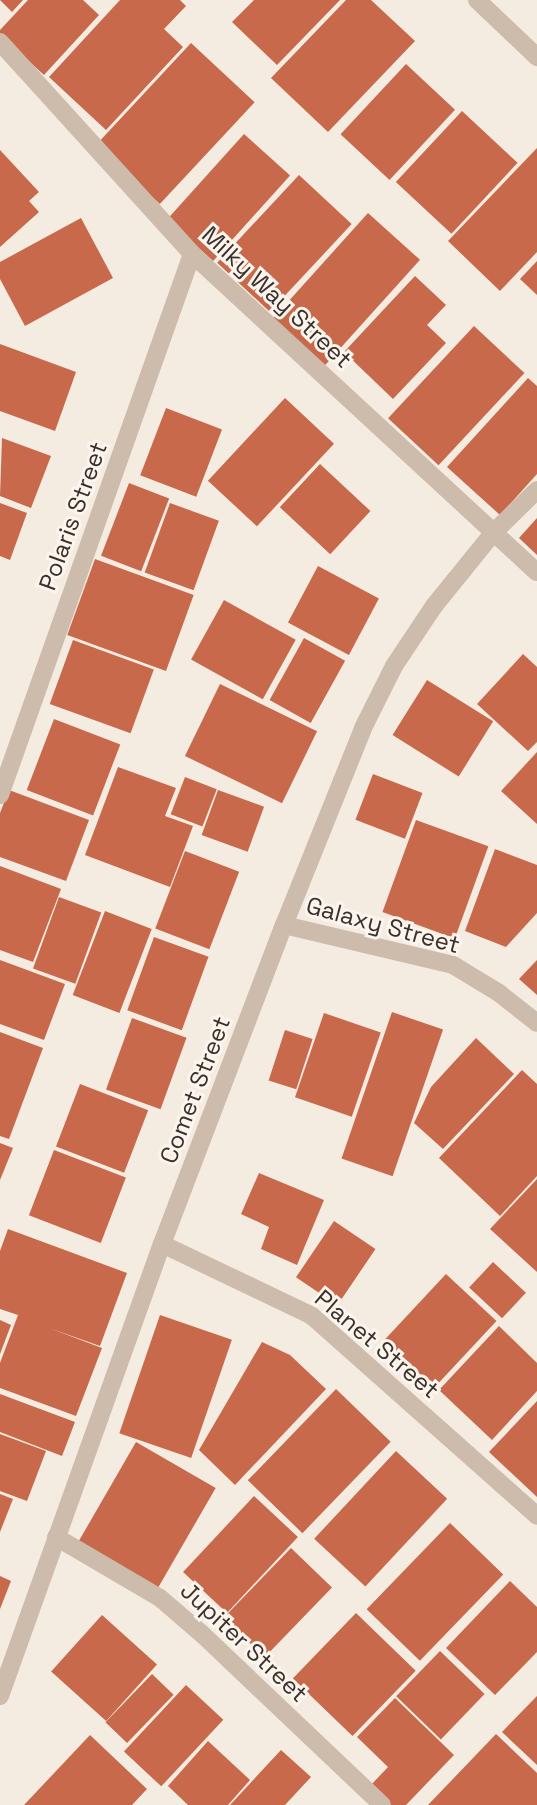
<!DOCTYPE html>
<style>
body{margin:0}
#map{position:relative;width:537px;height:1805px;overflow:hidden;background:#f4ebe1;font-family:"Space Grotesk",sans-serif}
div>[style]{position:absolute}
.building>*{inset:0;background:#c8694b;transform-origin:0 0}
.lane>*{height:18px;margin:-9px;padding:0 9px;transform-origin:9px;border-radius:9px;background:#cdbbac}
.street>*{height:18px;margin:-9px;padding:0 9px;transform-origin:9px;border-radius:9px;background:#cdbbac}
span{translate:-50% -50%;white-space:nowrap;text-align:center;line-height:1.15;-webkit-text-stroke:6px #fbf5ee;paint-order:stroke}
.street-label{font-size:24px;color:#3b302b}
</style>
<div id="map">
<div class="building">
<div style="clip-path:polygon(0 0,23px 0,12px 12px)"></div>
<div style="clip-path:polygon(28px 0,83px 0,99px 15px,44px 75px,0 35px,0 30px)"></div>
<div style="clip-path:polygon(120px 0,180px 0,186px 6px,164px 29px,183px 47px,106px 130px,49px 77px)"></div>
<div style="clip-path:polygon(254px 0,340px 0,277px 65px,232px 22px)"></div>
<div style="clip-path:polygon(346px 0,371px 0,415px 41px,328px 132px,271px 78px)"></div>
<div style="left:191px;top:43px;width:87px;height:139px;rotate:43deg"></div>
<div style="left:406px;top:64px;width:67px;height:96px;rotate:43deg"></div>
<div style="left:462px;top:111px;width:76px;height:97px;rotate:43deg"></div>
<div style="left:244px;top:134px;width:62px;height:115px;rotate:42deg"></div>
<div style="clip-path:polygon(537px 148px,537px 252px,500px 291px,448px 241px)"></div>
<div style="clip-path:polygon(0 150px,39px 192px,29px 201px,39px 212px,0 247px)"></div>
<div style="left:299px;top:175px;width:72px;height:120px;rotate:43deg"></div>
<div style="left:368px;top:213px;width:70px;height:142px;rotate:42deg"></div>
<div style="clip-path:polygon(81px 218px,113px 278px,25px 326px,0 279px,0 262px)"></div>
<div style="clip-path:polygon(537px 261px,537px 295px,520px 279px)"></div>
<div style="clip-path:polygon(415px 276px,446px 305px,427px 325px,446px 343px,393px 399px,344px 352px)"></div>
<div style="left:474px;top:326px;width:69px;height:126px;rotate:43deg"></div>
<div style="clip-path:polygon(0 344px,76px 372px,55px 431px,0 411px)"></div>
<div style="clip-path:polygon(528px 378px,537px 386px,537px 474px,500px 515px,447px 467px)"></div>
<div style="left:285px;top:398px;width:67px;height:113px;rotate:43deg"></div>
<div style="left:166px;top:408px;width:60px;height:72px;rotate:21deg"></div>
<div style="clip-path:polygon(2px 438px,51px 456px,31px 508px,0 496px)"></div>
<div style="left:320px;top:464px;width:69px;height:59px;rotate:43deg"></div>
<div style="left:129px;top:483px;width:43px;height:78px;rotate:21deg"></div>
<div style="clip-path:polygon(0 503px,27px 513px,10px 560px,0 556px)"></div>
<div style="left:170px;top:503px;width:52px;height:74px;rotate:20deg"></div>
<div style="clip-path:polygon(537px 518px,537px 555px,519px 538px)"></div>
<div style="left:95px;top:559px;width:105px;height:81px;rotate:20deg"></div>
<div style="left:318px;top:566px;width:69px;height:64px;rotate:28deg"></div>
<div style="left:224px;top:600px;width:82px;height:68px;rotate:29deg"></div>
<div style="left:304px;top:638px;width:47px;height:71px;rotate:29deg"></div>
<div style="left:73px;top:640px;width:86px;height:68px;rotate:20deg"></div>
<div style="clip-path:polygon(523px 654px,537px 667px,537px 742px,528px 751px,477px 704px)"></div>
<div style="left:427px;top:680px;width:78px;height:65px;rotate:32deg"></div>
<div style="left:220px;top:684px;width:108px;height:80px;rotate:26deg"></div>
<div style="left:54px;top:719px;width:71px;height:76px;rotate:21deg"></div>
<div style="clip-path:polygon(537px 752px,537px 824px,501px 791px)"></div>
<div style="clip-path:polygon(118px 767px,176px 788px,165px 816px,193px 826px,170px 887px,85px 855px)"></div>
<div style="left:373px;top:774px;width:53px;height:49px;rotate:21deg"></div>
<div style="left:185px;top:777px;width:34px;height:40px;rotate:21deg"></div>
<div style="clip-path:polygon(9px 790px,89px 820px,66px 881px,0 857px,0 813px)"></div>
<div style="left:218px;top:790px;width:49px;height:48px;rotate:20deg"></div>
<div style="left:416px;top:820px;width:77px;height:98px;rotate:20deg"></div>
<div style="clip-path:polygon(495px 849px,537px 865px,537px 913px,506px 947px,465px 931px)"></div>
<div style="left:185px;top:851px;width:58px;height:83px;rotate:21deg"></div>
<div style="clip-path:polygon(0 866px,61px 889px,33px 962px,0 950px)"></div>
<div style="left:59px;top:897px;width:45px;height:76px;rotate:20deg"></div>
<div style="left:105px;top:911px;width:50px;height:90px;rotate:21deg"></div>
<div style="left:154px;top:937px;width:58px;height:78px;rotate:20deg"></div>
<div style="clip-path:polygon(0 960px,65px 984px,44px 1040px,0 1024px)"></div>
<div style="clip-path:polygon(537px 960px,537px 995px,519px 979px)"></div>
<div style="left:392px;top:1012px;width:54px;height:155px;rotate:19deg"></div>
<div style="left:324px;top:1013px;width:60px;height:89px;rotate:19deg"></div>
<div style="left:132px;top:1018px;width:58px;height:76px;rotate:20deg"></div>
<div style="left:285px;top:1030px;width:29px;height:53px;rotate:18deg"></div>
<div style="clip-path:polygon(0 1032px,43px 1048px,9px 1139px,0 1136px)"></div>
<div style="clip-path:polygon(476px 1038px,514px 1074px,443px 1149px,414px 1123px,431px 1087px)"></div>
<div style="clip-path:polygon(522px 1070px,537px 1084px,537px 1176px,500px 1216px,439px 1158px)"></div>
<div style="left:80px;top:1084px;width:73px;height:67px;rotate:21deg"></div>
<div style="clip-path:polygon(0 1143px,13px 1148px,0 1180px)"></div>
<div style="left:54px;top:1150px;width:77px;height:70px;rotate:21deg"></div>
<div style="clip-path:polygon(259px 1173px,324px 1200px,297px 1265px,261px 1249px,269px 1227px,241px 1214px)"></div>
<div style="clip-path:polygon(537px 1179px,537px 1272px,490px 1229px)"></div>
<div style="left:334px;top:1221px;width:50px;height:68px;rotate:34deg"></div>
<div style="clip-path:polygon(8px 1229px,127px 1273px,100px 1346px,49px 1328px,102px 1348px,76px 1416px,0 1388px,0 1363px,18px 1315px,0 1309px,0 1251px)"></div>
<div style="left:493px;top:1262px;width:45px;height:35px;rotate:43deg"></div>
<div style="left:446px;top:1274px;width:69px;height:91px;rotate:43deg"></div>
<div style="left:160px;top:1315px;width:76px;height:125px;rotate:19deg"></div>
<div style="clip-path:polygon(0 1320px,11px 1325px,0 1354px)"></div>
<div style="clip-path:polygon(499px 1326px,537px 1363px,537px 1391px,492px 1440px,439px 1390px)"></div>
<div style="clip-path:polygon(262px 1342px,290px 1355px,326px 1389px,235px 1485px,199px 1450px)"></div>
<div style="left:336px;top:1389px;width:76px;height:127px;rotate:44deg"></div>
<div style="clip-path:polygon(0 1394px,75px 1422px,62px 1456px,0 1432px)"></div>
<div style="clip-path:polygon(537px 1401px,537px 1497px,489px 1452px)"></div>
<div style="clip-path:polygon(0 1434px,46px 1451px,27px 1501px,0 1491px)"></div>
<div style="left:136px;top:1442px;width:92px;height:117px;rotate:30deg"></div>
<div style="left:396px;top:1451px;width:70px;height:120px;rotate:43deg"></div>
<div style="clip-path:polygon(0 1494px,13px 1499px,0 1532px)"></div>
<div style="left:254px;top:1496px;width:60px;height:104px;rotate:43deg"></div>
<div style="left:450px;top:1523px;width:74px;height:120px;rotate:44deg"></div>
<div style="left:291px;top:1548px;width:57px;height:97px;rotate:44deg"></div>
<div style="clip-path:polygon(0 1576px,11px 1581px,0 1609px)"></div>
<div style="clip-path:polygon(510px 1581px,537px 1607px,537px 1652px,495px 1695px,446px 1648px)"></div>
<div style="left:356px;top:1613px;width:83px;height:91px;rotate:44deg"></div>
<div style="left:102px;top:1615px;width:74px;height:76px;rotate:42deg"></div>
<div style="left:440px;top:1651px;width:62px;height:63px;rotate:44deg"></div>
<div style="left:152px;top:1674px;width:30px;height:67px;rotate:44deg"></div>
<div style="left:186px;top:1685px;width:51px;height:91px;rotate:43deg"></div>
<div style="clip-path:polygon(537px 1696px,537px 1765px,502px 1732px)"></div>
<div style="clip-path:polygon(395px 1698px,454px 1755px,406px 1805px,391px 1805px,370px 1786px,388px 1767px,357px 1737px)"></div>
<div style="clip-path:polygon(496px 1734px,537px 1773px,537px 1805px,428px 1805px)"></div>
<div style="clip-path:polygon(90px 1735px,147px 1789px,132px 1805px,24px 1805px)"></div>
<div style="clip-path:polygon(208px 1741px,250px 1780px,228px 1805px,188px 1805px,168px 1786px)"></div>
<div style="clip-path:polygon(281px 1750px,311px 1777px,285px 1805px,230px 1805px)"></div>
</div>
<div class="lane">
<div style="left:494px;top:532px;width:60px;rotate:-44.3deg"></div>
</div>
<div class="street">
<div style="left:477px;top:0;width:83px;rotate:43.5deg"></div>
<div style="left:0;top:42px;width:286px;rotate:47.8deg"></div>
<div style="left:192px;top:254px;width:469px;rotate:42.7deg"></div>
<div style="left:0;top:795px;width:574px;rotate:-70.46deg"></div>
<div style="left:284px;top:925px;width:174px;rotate:13.3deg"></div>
<div style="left:453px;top:965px;width:54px;rotate:31.3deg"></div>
<div style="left:499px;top:993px;width:48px;rotate:38.3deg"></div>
<div style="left:162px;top:1244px;width:166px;rotate:25.6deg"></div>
<div style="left:312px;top:1316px;width:301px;rotate:41.6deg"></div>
<div style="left:56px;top:1537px;width:121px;rotate:30.4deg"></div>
<div style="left:160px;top:1598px;width:55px;rotate:40.6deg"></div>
<div style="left:202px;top:1634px;width:248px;rotate:43.5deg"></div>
<div style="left:0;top:1696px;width:480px;rotate:-70.3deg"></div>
<div style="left:162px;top:1244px;width:342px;rotate:-69.1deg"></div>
<div style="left:284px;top:925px;width:212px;rotate:-68.1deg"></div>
<div style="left:363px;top:728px;width:69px;rotate:-63.4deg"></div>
<div style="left:394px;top:666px;width:72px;rotate:-56.3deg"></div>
<div style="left:434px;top:606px;width:95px;rotate:-51deg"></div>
</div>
<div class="street-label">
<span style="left:277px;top:297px;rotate:43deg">Milky Way Street</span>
<span style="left:73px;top:516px;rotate:-70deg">Polaris Street</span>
<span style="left:383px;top:925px;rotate:15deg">Galaxy Street</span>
<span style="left:195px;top:1090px;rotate:-69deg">Comet Street</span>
<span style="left:377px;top:1344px;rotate:40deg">Planet Street</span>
<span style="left:244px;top:1642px;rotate:43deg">Jupiter Street</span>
</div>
</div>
